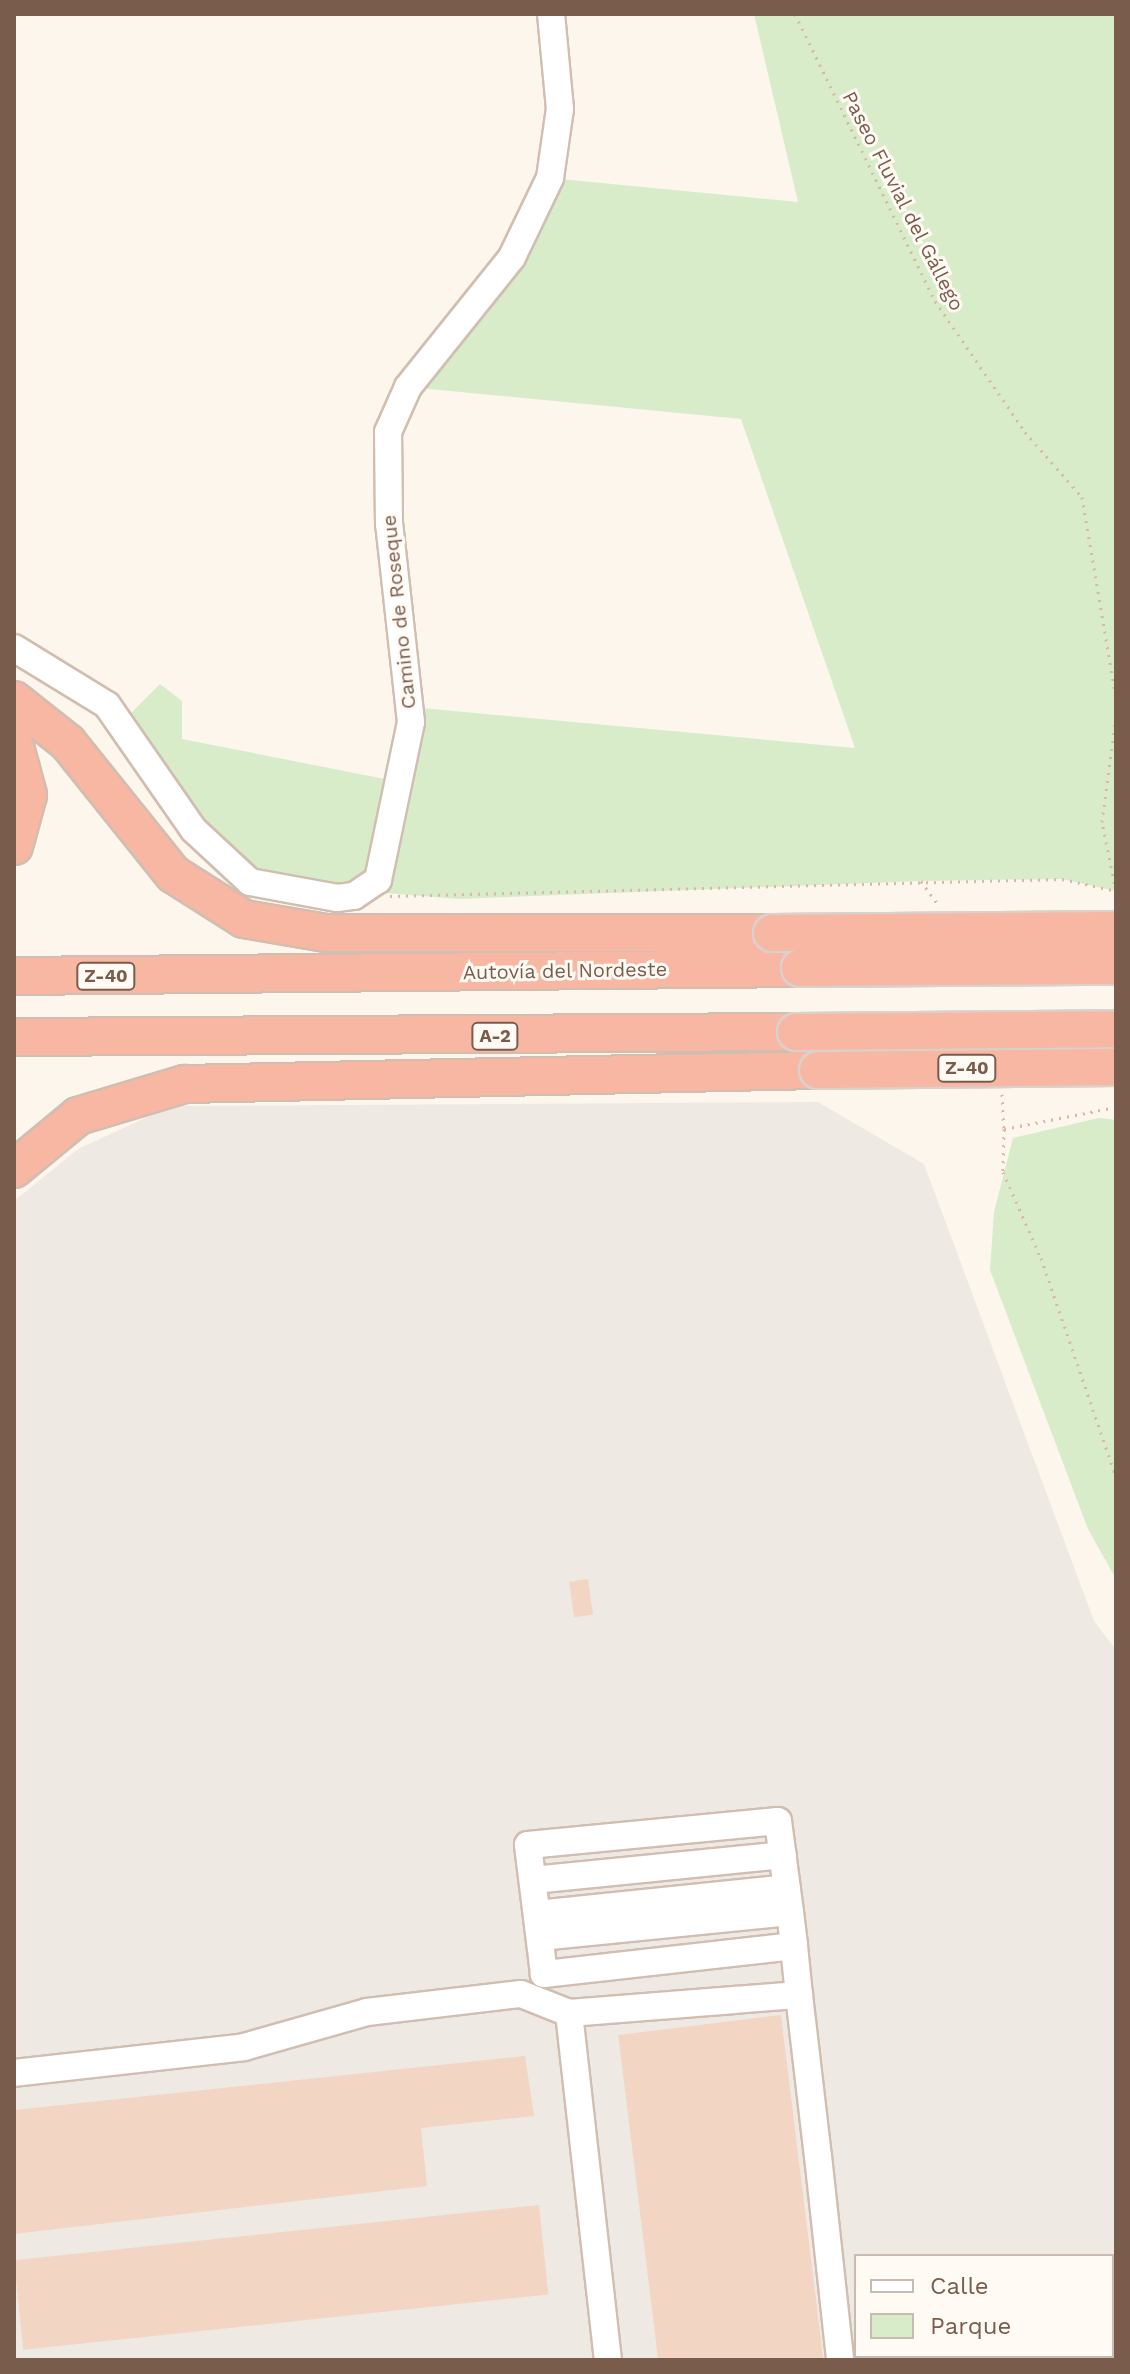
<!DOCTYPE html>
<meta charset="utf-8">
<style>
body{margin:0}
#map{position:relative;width:1130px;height:2374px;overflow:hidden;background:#fdf6ec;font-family:"Work Sans",sans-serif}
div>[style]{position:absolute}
.industrial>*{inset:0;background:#efe9e4}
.green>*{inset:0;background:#d8ecc9}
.building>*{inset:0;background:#f3d5c3;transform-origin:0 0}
.path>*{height:3px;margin-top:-1.5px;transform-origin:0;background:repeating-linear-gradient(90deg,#d9b8a5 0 2px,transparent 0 8px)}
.roads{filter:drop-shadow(2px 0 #d1beb0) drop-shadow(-2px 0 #d1beb0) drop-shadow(0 2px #d1beb0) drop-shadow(0 -2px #d1beb0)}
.minor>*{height:26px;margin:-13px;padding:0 13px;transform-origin:13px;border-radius:13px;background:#fff}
.highway>*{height:36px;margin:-18px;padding:0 18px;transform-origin:18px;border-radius:18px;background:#f7b7a3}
.bridges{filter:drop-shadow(2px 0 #dad1cd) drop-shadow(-2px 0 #dad1cd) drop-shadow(0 2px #dad1cd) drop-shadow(0 -2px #dad1cd)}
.highway-bridge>*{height:36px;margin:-18px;padding:0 18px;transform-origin:18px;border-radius:18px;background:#f7b7a3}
span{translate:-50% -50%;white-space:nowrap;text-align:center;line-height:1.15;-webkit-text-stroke:6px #fffaf3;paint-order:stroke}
.shield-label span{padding:2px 6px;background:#fffaf3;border:2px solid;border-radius:6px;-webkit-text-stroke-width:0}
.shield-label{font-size:18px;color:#7a5c4d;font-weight:700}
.street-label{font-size:20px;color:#7a5c4d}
.frame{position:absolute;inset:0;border:16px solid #7a5c4d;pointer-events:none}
.legend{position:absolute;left:854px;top:2254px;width:260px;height:104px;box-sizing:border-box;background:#fffaf3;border:2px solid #cabbb1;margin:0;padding:10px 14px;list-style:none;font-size:24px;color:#7a5c4d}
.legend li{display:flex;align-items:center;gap:16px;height:40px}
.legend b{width:40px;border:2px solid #cabbb1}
</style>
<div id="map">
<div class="industrial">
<div style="clip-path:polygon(evenodd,818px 1102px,924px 1164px,1094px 1621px,1116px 1650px,1116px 2360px,14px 2360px,14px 1201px,78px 1149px,171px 1106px,818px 1102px,856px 2256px,1112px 2256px,1112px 2356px,856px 2356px,856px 2256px)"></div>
</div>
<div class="green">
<div style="clip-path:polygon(754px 14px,1116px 14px,1116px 891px,1062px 879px,921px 881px,459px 899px,250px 882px,121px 723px,160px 684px,182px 701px,182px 739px,400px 782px,411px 707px,855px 748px,741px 419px,408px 387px,550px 178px,798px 202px)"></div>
<div style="clip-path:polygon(1099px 1118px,1116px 1120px,1116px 1579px,1088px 1529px,990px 1270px,994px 1212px,1013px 1138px)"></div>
</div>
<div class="building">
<div style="left:588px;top:1579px;width:36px;height:19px;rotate:82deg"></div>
<div style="left:781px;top:2015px;width:348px;height:164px;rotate:83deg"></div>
<div style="clip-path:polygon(525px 2056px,534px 2116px,421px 2128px,427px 2186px,14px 2234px,14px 2110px)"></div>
<div style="left:539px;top:2205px;width:90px;height:528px;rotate:84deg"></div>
</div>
<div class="path">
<div style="left:795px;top:14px;width:319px;rotate:64deg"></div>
<div style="left:935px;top:301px;width:159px;rotate:55.5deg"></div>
<div style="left:1025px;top:432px;width:86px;rotate:48.8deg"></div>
<div style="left:1082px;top:497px;width:203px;rotate:80.4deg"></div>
<div style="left:921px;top:881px;width:27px;rotate:54deg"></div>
<div style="left:1116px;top:891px;width:70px;rotate:-101.5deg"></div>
<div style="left:1102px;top:822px;width:106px;rotate:-82.4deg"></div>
<div style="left:390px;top:896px;width:672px;rotate:-1.45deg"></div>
<div style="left:1062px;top:879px;width:55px;rotate:12.5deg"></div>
<div style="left:1002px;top:1094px;width:35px;rotate:87deg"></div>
<div style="left:1116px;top:1107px;width:114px;rotate:168.9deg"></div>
<div style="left:1004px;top:1129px;width:43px;rotate:91.3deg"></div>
<div style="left:1003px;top:1172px;width:94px;rotate:66.2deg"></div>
<div style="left:1041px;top:1258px;width:231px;rotate:71.1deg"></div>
</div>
<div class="roads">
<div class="minor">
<div style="left:14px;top:648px;width:109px;rotate:31.5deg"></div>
<div style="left:107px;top:705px;width:152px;rotate:55.2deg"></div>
<div style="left:194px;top:830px;width:76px;rotate:42.9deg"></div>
<div style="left:250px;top:882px;width:88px;rotate:10.4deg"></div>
<div style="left:337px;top:898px;width:17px;rotate:-7deg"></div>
<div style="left:354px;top:896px;width:29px;rotate:-34deg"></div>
<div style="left:378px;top:880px;width:161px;rotate:-78.2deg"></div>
<div style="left:411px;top:722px;width:199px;rotate:-96.3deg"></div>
<div style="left:389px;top:524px;width:92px;rotate:-90.6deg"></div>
<div style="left:388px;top:432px;width:49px;rotate:-66deg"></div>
<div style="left:408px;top:387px;width:166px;rotate:-51.3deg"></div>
<div style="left:512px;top:257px;width:88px;rotate:-64.3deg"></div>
<div style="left:550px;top:178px;width:70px;rotate:-81.8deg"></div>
<div style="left:560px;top:109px;width:95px;rotate:-95.4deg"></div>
<div style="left:533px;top:1880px;width:251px;rotate:-5.7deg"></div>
<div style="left:537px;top:1914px;width:251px;rotate:-5.9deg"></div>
<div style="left:540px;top:1937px;width:251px;rotate:-5.7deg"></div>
<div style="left:794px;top:1946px;width:252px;rotate:173.6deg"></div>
<div style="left:544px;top:1974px;width:130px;rotate:-97.1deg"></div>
<div style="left:528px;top:1845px;width:251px;rotate:-5.5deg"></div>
<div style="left:778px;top:1821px;width:92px;rotate:82.5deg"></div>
<div style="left:790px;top:1912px;width:34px;rotate:83deg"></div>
<div style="left:794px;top:1946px;width:49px;rotate:84.2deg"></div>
<div style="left:799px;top:1995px;width:162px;rotate:83.3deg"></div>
<div style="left:818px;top:2156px;width:205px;rotate:83.8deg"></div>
<div style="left:569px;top:2013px;width:349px;rotate:83.6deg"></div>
<div style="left:14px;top:2073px;width:231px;rotate:-6.4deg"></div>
<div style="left:244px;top:2047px;width:128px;rotate:-15.9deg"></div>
<div style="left:367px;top:2012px;width:155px;rotate:-6.7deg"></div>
<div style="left:521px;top:1994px;width:52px;rotate:21.6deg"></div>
<div style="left:569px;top:2013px;width:231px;rotate:-4.5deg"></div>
<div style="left:1112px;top:2276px;width:5px;rotate:-37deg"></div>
<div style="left:1016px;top:2360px;width:6px;rotate:-45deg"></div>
</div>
<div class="highway">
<div style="left:14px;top:700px;width:69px;rotate:38.5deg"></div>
<div style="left:68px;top:743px;width:168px;rotate:51.3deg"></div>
<div style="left:173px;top:874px;width:84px;rotate:32.4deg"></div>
<div style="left:244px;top:919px;width:83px;rotate:9.7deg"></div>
<div style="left:326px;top:933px;width:446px"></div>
<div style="left:14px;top:743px;width:54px;rotate:74.9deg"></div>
<div style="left:28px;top:795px;width:53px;rotate:105.4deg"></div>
<div style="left:14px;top:976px;width:786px;rotate:-0.58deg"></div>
<div style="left:14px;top:1037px;width:782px;rotate:-0.37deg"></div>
<div style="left:14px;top:1169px;width:83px;rotate:-39.6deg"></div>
<div style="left:78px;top:1116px;width:112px;rotate:-16.7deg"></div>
<div style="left:185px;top:1084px;width:633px;rotate:-1.27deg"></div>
</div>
</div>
<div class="bridges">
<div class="highway-bridge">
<div style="left:772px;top:933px;width:344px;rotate:-0.5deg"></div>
<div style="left:800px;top:968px;width:316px;rotate:-0.4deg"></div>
<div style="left:796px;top:1032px;width:320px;rotate:-0.5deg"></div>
<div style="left:818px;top:1070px;width:298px;rotate:-0.6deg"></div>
</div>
</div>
<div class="shield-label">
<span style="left:106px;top:976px">Z-40</span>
<span style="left:495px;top:1036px">A-2</span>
<span style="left:967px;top:1068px">Z-40</span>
</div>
<div class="street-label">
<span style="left:903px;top:201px;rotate:63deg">Paseo Fluvial del Gállego</span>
<span style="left:399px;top:612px;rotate:-96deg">Camino de Roseque</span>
<span style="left:565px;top:971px;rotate:-1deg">Autovía del Nordeste</span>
</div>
<div class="frame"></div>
<ul class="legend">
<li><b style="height:10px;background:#fff"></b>Calle</li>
<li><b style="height:22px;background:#d8ecc9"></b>Parque</li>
</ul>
</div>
